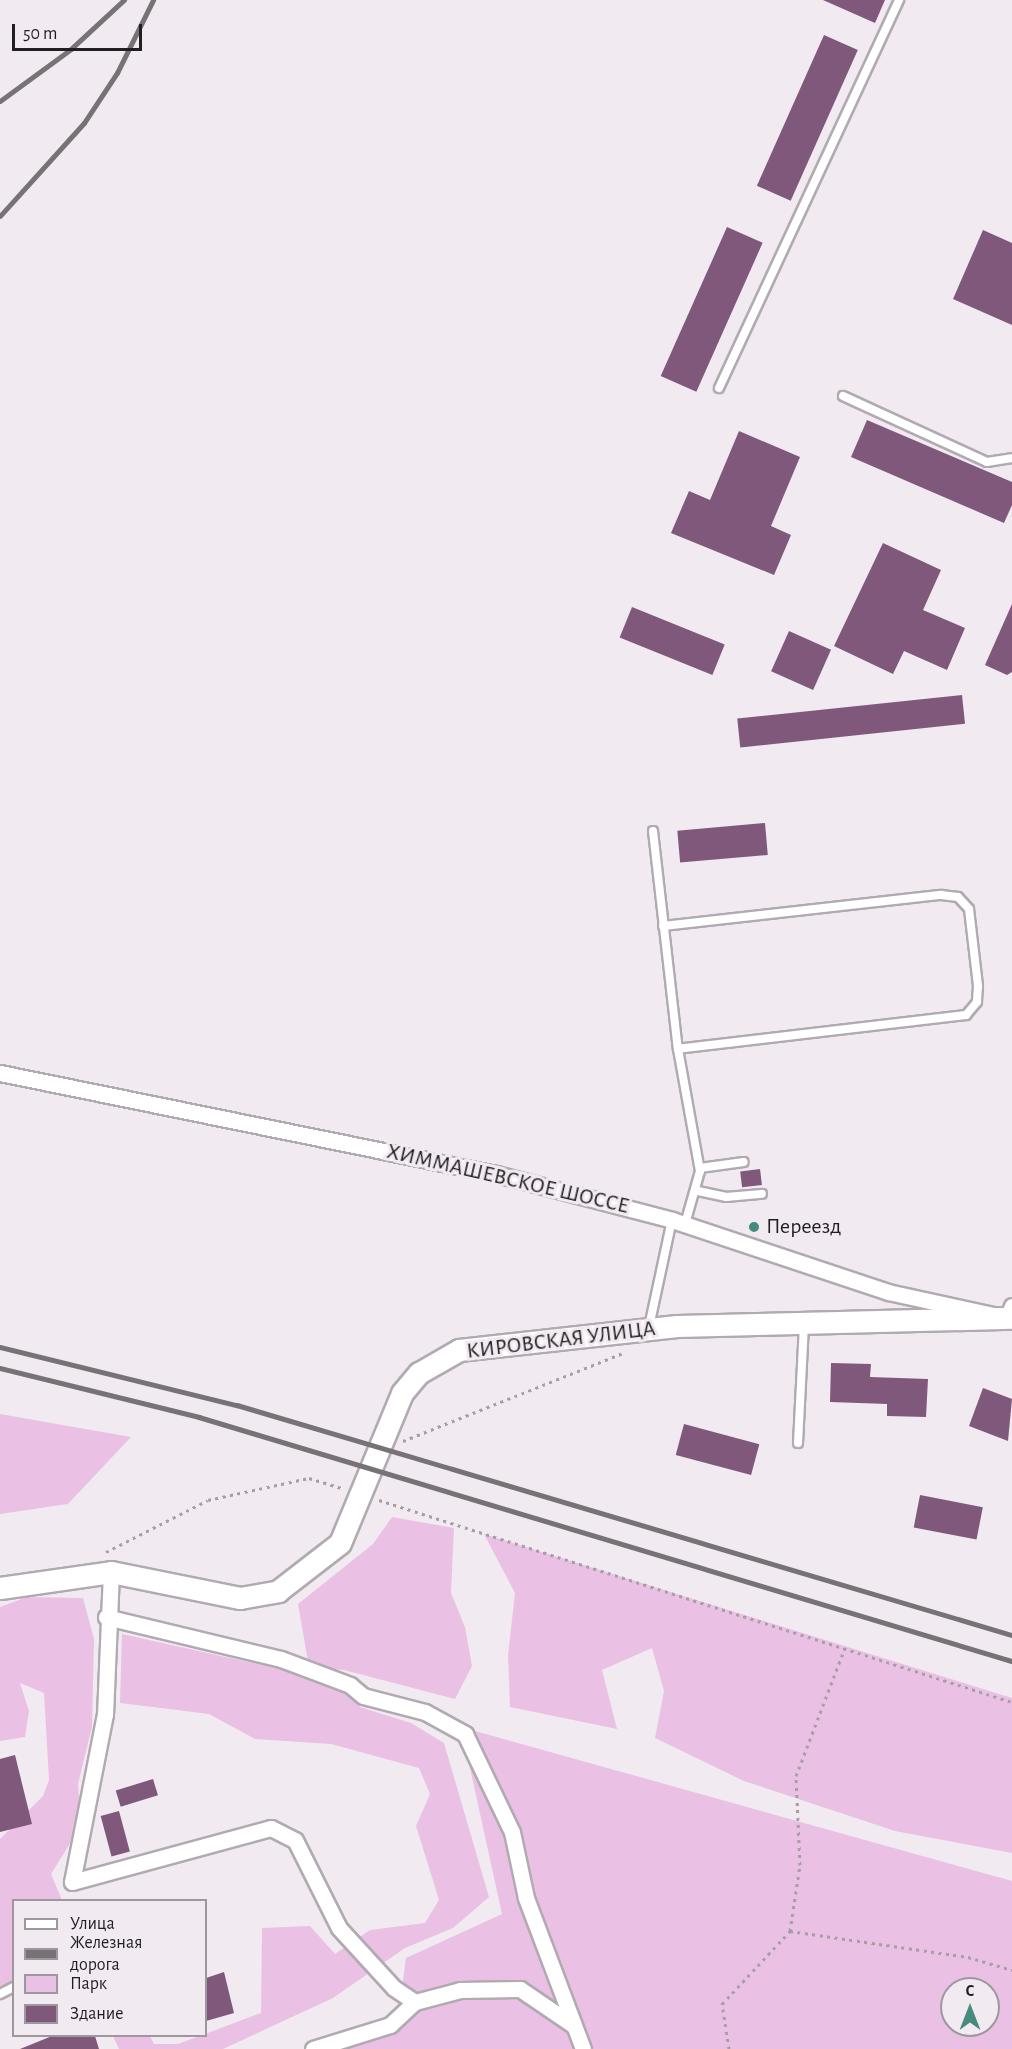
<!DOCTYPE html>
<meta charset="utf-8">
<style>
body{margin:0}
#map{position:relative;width:1012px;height:2049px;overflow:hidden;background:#f2eaf1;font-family:"Alegreya Sans",sans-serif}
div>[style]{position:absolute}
.green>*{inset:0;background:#eac1e5}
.building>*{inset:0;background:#80587c;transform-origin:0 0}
.path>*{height:3px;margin-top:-1.5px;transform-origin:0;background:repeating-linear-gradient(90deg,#a6a0a5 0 3px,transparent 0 7.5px)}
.roads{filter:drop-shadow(2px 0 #b2aab1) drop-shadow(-2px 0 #b2aab1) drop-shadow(0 2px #b2aab1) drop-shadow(0 -2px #b2aab1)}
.lane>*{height:8px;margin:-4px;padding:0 4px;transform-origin:4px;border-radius:4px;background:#fff}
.street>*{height:15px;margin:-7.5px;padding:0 7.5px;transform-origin:7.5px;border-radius:7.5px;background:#fff}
.secondary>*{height:21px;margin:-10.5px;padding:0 10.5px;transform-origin:10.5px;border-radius:10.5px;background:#fff}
.rail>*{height:4.5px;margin:-2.25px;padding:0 2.25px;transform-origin:2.25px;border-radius:2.25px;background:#777276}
.dots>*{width:16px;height:16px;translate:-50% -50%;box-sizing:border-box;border:3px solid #f2eaf1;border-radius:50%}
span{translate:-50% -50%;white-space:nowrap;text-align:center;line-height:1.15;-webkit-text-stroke:6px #f2eaf1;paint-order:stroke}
.street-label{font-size:22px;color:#211e21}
.poi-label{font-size:22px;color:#211e21}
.left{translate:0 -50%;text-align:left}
.legend{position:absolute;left:12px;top:1899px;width:195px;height:138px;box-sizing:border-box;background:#f2eaf1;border:2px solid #9e989e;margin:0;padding:8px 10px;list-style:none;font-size:18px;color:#211e21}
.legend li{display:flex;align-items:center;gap:12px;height:30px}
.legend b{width:30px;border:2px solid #9e989e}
.north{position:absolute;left:940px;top:1977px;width:60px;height:60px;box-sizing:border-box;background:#f2eaf1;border:2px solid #9e989e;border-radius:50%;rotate:0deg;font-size:16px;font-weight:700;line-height:24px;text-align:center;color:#211e21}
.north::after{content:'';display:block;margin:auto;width:21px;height:27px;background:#478b7e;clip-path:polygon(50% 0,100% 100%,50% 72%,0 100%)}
.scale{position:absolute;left:12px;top:24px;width:130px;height:27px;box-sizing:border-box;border:3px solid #211e21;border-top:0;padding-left:8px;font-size:18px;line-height:21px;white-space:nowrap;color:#211e21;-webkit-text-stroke:4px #f2eaf1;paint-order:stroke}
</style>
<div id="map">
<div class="green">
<div style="clip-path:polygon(0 1414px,131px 1437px,68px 1504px,0 1514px)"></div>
<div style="clip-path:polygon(392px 1517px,454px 1528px,451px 1593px,465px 1627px,472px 1666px,455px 1699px,344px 1670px,309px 1667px,298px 1604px,373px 1544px)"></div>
<div style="clip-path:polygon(484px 1534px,1012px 1698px,1012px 1853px,895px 1831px,744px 1781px,655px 1738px,664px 1691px,652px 1648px,602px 1670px,617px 1729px,510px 1707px,508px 1655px,515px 1593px)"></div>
<div style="clip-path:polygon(27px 1597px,83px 1598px,94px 1639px,92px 1727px,78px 1784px,81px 1826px,51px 1874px,62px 1900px,14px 1900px,13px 1991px,0 1994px,0 1839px,43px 1796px,49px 1780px,44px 1693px,20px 1683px,29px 1711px,25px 1737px,0 1741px,0 1607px)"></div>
<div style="clip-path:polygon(122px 1634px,280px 1669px,343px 1691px,360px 1707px,411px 1723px,444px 1743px,489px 1897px,453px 1928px,405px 1948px,333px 1998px,223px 2049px,119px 2049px,113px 2036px,150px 2036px,154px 2044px,178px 2044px,261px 2013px,262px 1928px,310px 1926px,335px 1954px,370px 1930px,425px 1923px,439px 1900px,416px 1826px,430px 1794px,419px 1768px,331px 1744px,255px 1739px,209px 1714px,120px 1703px)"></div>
<div style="clip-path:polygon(evenodd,461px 1727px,1012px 1881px,1012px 2049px,323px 2049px,397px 2027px,406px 1958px,502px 1914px,461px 1727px,952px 1989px,988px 1989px,988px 2025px,952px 2025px,952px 1989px)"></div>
</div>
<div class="building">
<div style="clip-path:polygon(823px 0,885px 0,875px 23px)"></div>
<div style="left:824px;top:35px;width:37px;height:165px;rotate:24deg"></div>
<div style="left:727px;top:227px;width:39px;height:163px;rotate:24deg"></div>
<div style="clip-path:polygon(983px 230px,1012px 243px,1012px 325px,953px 299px)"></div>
<div style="clip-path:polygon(867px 420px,1012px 482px,1012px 505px,1004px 523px,851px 457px)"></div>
<div style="clip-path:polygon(739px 431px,800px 457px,771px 526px,791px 535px,774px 575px,671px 533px,689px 491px,710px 500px)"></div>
<div style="clip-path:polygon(883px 543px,941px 570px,923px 610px,965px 628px,947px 670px,904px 651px,893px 674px,834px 646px)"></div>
<div style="clip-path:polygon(1012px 604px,1012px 672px,1007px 675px,985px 665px)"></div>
<div style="left:632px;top:607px;width:100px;height:33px;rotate:22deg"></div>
<div style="left:789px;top:631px;width:46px;height:44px;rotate:24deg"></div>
<div style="left:962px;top:695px;width:29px;height:226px;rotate:84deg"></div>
<div style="left:765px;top:823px;width:32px;height:88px;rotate:85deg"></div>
<div style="left:760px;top:1169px;width:16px;height:20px;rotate:83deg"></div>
<div style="clip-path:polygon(831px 1363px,871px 1364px,870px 1377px,928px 1379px,926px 1417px,887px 1416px,887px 1404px,830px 1402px)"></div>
<div style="clip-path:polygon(983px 1388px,1012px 1399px,1008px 1441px,969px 1426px)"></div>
<div style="left:684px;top:1424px;width:78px;height:32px;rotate:15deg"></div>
<div style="left:920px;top:1495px;width:64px;height:33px;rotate:11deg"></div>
<div style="clip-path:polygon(15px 1755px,32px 1824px,0 1832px,0 1759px)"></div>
<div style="left:153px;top:1779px;width:17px;height:39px;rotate:73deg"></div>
<div style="left:119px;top:1811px;width:42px;height:19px;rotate:75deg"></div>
<div style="clip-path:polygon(224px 1972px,234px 2013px,206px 2021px,206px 1978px)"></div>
<div style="clip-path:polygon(52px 2036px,95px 2036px,99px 2049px,20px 2049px)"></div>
</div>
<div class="path">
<div style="left:403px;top:1441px;width:239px;rotate:-21.8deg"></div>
<div style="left:379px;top:1500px;width:664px;rotate:17.7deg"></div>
<div style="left:106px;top:1552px;width:114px;rotate:-27deg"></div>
<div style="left:208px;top:1500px;width:103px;rotate:-12.3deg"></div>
<div style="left:309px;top:1478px;width:34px;rotate:17deg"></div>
<div style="left:790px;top:1931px;width:180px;rotate:8.3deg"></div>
<div style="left:968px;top:1957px;width:46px;rotate:16.5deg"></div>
<div style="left:729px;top:2049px;width:46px;rotate:-98.8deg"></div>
<div style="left:722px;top:2004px;width:100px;rotate:-47deg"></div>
<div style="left:790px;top:1931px;width:67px;rotate:-81.4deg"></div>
<div style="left:800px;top:1865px;width:89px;rotate:-92.6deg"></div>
<div style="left:796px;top:1776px;width:137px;rotate:-69.1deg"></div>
</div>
<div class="roads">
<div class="lane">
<div style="left:719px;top:388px;width:428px;rotate:-65.1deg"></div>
<div style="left:843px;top:396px;width:158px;rotate:24.6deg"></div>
<div style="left:987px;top:462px;width:25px;rotate:-9deg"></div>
<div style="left:653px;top:831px;width:219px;rotate:83.5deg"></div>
<div style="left:678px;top:1049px;width:124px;rotate:79.8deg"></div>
<div style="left:700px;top:1171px;width:55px;rotate:105.8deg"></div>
<div style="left:663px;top:926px;width:280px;rotate:-6.4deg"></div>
<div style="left:941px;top:895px;width:17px;rotate:7deg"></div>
<div style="left:958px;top:897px;width:16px;rotate:47deg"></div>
<div style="left:969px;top:909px;width:78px;rotate:83.3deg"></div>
<div style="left:978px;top:986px;width:16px;rotate:94deg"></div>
<div style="left:977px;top:1002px;width:17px;rotate:130deg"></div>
<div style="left:966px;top:1015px;width:290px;rotate:173.3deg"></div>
<div style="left:700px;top:1168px;width:44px;rotate:-7.8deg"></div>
<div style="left:698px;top:1191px;width:29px;rotate:12deg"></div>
<div style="left:726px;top:1197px;width:36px;rotate:-5deg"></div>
<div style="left:649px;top:1327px;width:109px;rotate:-77.9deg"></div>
<div style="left:798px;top:1443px;width:118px;rotate:-87.1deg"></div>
<div style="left:0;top:1994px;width:16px;rotate:-27deg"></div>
</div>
<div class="street">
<div style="left:0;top:1073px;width:506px;rotate:11.51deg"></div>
<div style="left:496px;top:1174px;width:182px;rotate:14.6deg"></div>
<div style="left:672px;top:1220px;width:228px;rotate:18.4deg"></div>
<div style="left:888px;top:1292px;width:122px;rotate:12.3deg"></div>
<div style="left:1007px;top:1318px;width:13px;rotate:-67deg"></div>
<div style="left:111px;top:1572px;width:142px;rotate:92.4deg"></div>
<div style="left:105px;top:1714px;width:171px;rotate:101.1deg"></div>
<div style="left:72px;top:1882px;width:206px;rotate:-15.2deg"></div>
<div style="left:271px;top:1828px;width:27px;rotate:27deg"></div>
<div style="left:295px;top:1840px;width:98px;rotate:63.4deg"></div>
<div style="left:339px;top:1928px;width:81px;rotate:47.5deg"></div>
<div style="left:394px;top:1988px;width:25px;rotate:34deg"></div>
<div style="left:415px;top:2002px;width:47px;rotate:-14.9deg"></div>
<div style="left:460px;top:1990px;width:60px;rotate:-1deg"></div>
<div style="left:520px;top:1989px;width:64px;rotate:34.2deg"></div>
<div style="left:106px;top:1617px;width:180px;rotate:13.5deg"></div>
<div style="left:281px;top:1659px;width:74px;rotate:20.6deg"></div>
<div style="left:350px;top:1685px;width:17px;rotate:40deg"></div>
<div style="left:363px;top:1696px;width:64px;rotate:14.5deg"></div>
<div style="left:425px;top:1712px;width:46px;rotate:28.8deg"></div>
<div style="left:465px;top:1734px;width:109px;rotate:64.4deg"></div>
<div style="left:512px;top:1832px;width:67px;rotate:78deg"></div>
<div style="left:526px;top:1898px;width:161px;rotate:69.3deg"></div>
<div style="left:313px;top:2049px;width:81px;rotate:-17.3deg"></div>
<div style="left:390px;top:2025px;width:34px;rotate:-43deg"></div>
</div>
<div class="secondary">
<div style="left:0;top:1588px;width:112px;rotate:-8.2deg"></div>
<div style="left:111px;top:1572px;width:132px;rotate:11.4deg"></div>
<div style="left:240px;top:1598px;width:39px;rotate:-10deg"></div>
<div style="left:278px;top:1591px;width:78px;rotate:-37.7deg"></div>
<div style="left:340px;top:1543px;width:162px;rotate:-67.5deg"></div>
<div style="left:402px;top:1393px;width:26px;rotate:-50deg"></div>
<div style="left:419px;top:1373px;width:46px;rotate:-29.9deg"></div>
<div style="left:459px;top:1350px;width:219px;rotate:-6.3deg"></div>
<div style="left:677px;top:1326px;width:335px;rotate:-1.4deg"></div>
</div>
</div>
<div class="rail">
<div style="left:0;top:101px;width:88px;rotate:-36.2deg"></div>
<div style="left:71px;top:49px;width:72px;rotate:-42.8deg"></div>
<div style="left:0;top:216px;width:125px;rotate:-47.9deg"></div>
<div style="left:84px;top:123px;width:60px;rotate:-56.6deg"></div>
<div style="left:117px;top:73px;width:81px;rotate:-63.7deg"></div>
<div style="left:0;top:1347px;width:244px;rotate:13.8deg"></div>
<div style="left:237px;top:1405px;width:808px;rotate:16.53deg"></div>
<div style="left:0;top:1368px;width:205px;rotate:13.8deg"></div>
<div style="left:199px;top:1417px;width:849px;rotate:16.71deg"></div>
</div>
<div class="dots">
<div style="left:754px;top:1227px;background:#478b7e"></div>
</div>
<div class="street-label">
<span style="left:508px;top:1179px;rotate:13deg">ХИММАШЕВСКОЕ ШОССЕ</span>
<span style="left:561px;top:1340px;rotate:-7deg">КИРОВСКАЯ УЛИЦА</span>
</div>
<div class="poi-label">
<span class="left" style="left:766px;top:1227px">Переезд</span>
</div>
<ul class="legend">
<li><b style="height:8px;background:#fff"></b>Улица</li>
<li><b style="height:8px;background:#777276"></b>Железная дорога</li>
<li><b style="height:16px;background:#eac1e5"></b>Парк</li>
<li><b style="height:16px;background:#80587c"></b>Здание</li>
</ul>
<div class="north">С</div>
<div class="scale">50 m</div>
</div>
